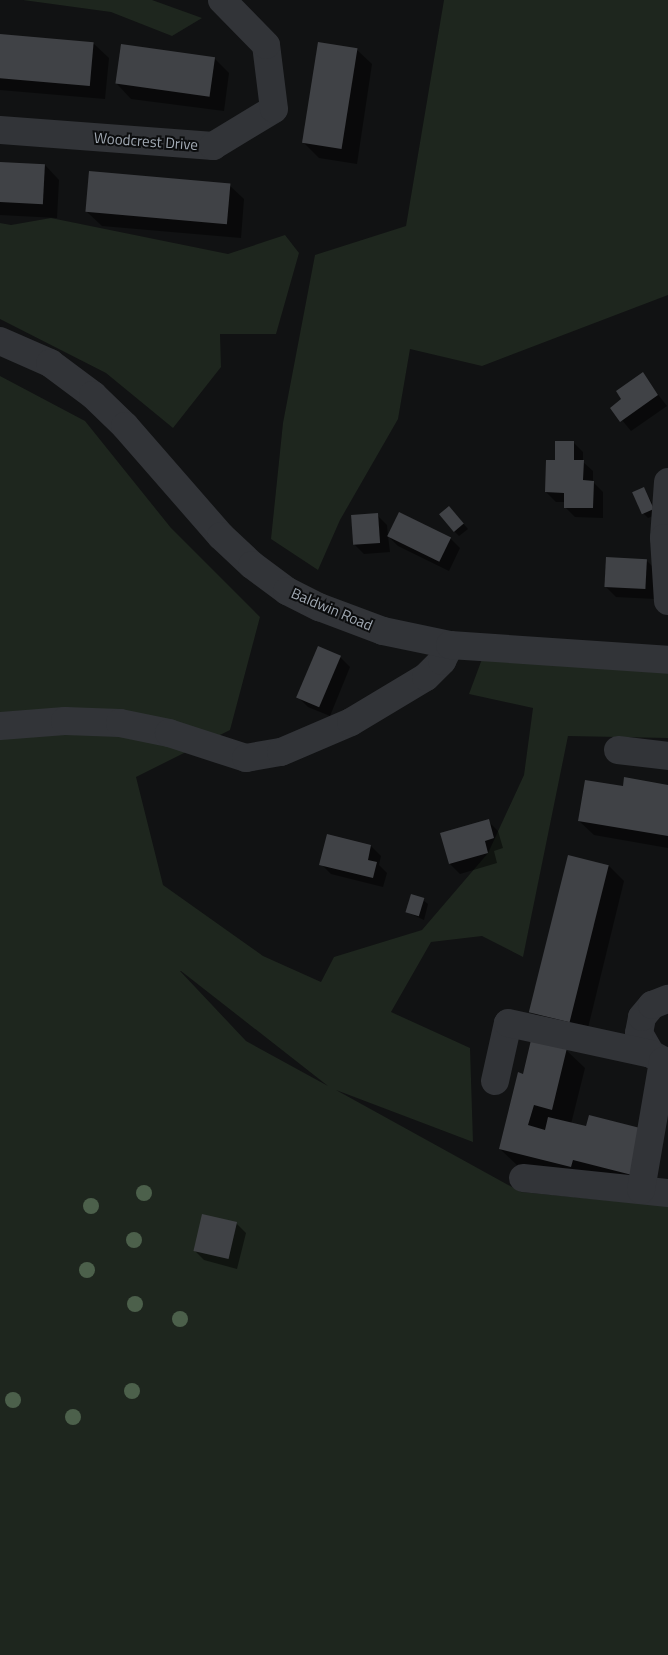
<!DOCTYPE html>
<style>
body{margin:0}
#map{position:relative;width:668px;height:1655px;overflow:hidden;background:#111213;font-family:"Titillium Web",sans-serif}
div>[style]{position:absolute}
.green>*{inset:0;background:#1e261e}
.shadow>*{inset:0;background:#0007}
.building>*{inset:0;background:#404246;transform-origin:0 0}
.minor>*{height:28px;margin:-14px;padding:0 14px;transform-origin:14px;border-radius:14px;background:#323438}
.tertiary>*{height:28px;margin:-14px;padding:0 14px;transform-origin:14px;border-radius:14px;background:#323438}
.trees>*{width:16px;height:16px;margin:-8px;border-radius:50%;background:#4c604b}
span{translate:-50% -50%;white-space:nowrap;text-align:center;line-height:1.15;-webkit-text-stroke:4px #0c0d0e;paint-order:stroke}
.street-label{font-size:15px;color:#a2aab4}
</style>
<div id="map">
<div class="green">
<div style="clip-path:polygon(23px 0,152px 0,202px 18px,172px 36px,111px 12px)"></div>
<div style="clip-path:polygon(444px 0,668px 0,668px 295px,482px 366px,410px 349px,398px 419px,340px 520px,318px 570px,271px 539px,283px 423px,315px 255px,406px 226px)"></div>
<div style="clip-path:polygon(51px 218px,228px 254px,285px 235px,299px 253px,276px 334px,220px 334px,221px 367px,173px 428px,106px 373px,0 319px,0 223px,11px 225px)"></div>
<div style="clip-path:polygon(evenodd,0 376px,85px 421px,171px 528px,260px 617px,230px 730px,136px 777px,163px 885px,263px 956px,321px 982px,334px 957px,422px 930px,488px 853px,524px 775px,533px 708px,469px 694px,482px 659px,668px 673px,668px 738px,568px 736px,523px 957px,482px 936px,431px 942px,391px 1012px,470px 1048px,473px 1142px,336px 1090px,521px 1192px,668px 1206px,668px 1655px,0 1655px,0 376px,180px 971px,181px 971px,328px 1086px,246px 1041px,180px 971px)"></div>
</div>
<div class="shadow">
<div style="clip-path:polygon(0 36px,94px 44px,109px 58px,105px 99px,0 90px)"></div>
<div style="clip-path:polygon(357px 50px,372px 64px,357px 164px,319px 158px,304px 143px)"></div>
<div style="clip-path:polygon(214px 58px,229px 73px,224px 111px,131px 99px,117px 84px)"></div>
<div style="clip-path:polygon(0 163px,45px 165px,59px 180px,57px 218px,0 215px)"></div>
<div style="clip-path:polygon(229px 185px,244px 199px,241px 238px,102px 226px,87px 212px)"></div>
<div style="clip-path:polygon(642px 374px,667px 406px,631px 431px,612px 408px,623px 399px)"></div>
<div style="clip-path:polygon(573px 442px,583px 452px,583px 462px,593px 471px,593px 482px,603px 492px,603px 518px,575px 517px,565px 507px,565px 502px,556px 502px,546px 492px,556px 461px)"></div>
<div style="clip-path:polygon(644px 488px,658px 514px,648px 518px,643px 513px)"></div>
<div style="clip-path:polygon(400px 513px,450px 538px,460px 548px,449px 571px,398px 546px,388px 536px,390px 552px,364px 554px,354px 544px,352px 516px,377px 515px,387px 525px,388px 536px)"></div>
<div style="clip-path:polygon(454px 513px,468px 529px,459px 536px,454px 531px)"></div>
<div style="clip-path:polygon(646px 560px,656px 570px,655px 599px,616px 597px,606px 587px)"></div>
<div style="clip-path:polygon(340px 657px,350px 667px,330px 716px,308px 707px,298px 697px)"></div>
<div style="clip-path:polygon(668px 786px,668px 848px,594px 835px,579px 821px,624px 788px)"></div>
<div style="clip-path:polygon(488px 821px,498px 831px,503px 848px,494px 851px,497px 863px,460px 874px,450px 864px)"></div>
<div style="clip-path:polygon(328px 836px,371px 846px,381px 856px,379px 865px,387px 873px,383px 887px,331px 874px,321px 864px)"></div>
<div style="clip-path:polygon(569px 856px,609px 866px,624px 881px,586px 1036px,546px 1026px,531px 1011px)"></div>
<div style="clip-path:polygon(423px 900px,428px 904px,424px 920px,407px 912px)"></div>
<div style="clip-path:polygon(566px 1050px,585px 1068px,571px 1124px,587px 1128px,650px 1193px,519px 1167px,500px 1149px,524px 1075px)"></div>
<div style="clip-path:polygon(236px 1223px,246px 1233px,237px 1269px,204px 1260px,194px 1250px)"></div>
</div>
<div class="building">
<div style="left:0;top:34px;width:94px;height:44px;rotate:5deg"></div>
<div style="left:318px;top:42px;width:40px;height:102px;rotate:9deg"></div>
<div style="left:121px;top:44px;width:95px;height:40px;rotate:8deg"></div>
<div style="left:0;top:162px;width:45px;height:40px;rotate:3deg"></div>
<div style="left:89px;top:171px;width:142px;height:41px;rotate:5deg"></div>
<div style="clip-path:polygon(643px 372px,658px 395px,620px 422px,610px 408px,621px 399px,616px 391px)"></div>
<div style="clip-path:polygon(555px 441px,574px 441px,574px 460px,584px 460px,583px 480px,594px 481px,593px 508px,564px 508px,564px 493px,545px 492px,546px 460px,555px 460px)"></div>
<div style="left:644px;top:487px;width:24px;height:13px;rotate:66deg"></div>
<div style="left:449px;top:506px;width:23px;height:13px;rotate:50deg"></div>
<div style="left:399px;top:512px;width:58px;height:27px;rotate:26deg"></div>
<div style="left:378px;top:513px;width:30px;height:27px;rotate:86deg"></div>
<div style="left:606px;top:557px;width:41px;height:30px;rotate:3deg"></div>
<div style="left:318px;top:646px;width:25px;height:56px;rotate:23deg"></div>
<div style="clip-path:polygon(624px 777px,668px 785px,668px 836px,578px 821px,585px 780px,623px 786px)"></div>
<div style="clip-path:polygon(489px 819px,494px 838px,485px 841px,488px 853px,449px 864px,440px 833px)"></div>
<div style="clip-path:polygon(327px 834px,371px 845px,368px 860px,377px 862px,373px 878px,319px 865px)"></div>
<div style="left:568px;top:855px;width:42px;height:162px;rotate:14deg"></div>
<div style="left:411px;top:894px;width:14px;height:19px;rotate:17deg"></div>
<div style="clip-path:polygon(531px 1040px,567px 1048px,552px 1110px,534px 1105px,528px 1125px,545px 1130px,548px 1117px,586px 1126px,589px 1115px,644px 1129px,632px 1175px,573px 1160px,571px 1167px,499px 1149px,518px 1072px,523px 1074px)"></div>
<div style="left:202px;top:1214px;width:36px;height:38px;rotate:13deg"></div>
</div>
<div class="minor">
<div style="left:0;top:130px;width:214px;rotate:4.3deg"></div>
<div style="left:213px;top:146px;width:71px;rotate:-31.2deg"></div>
<div style="left:274px;top:109px;width:64px;rotate:-97.1deg"></div>
<div style="left:266px;top:45px;width:63px;rotate:-134.4deg"></div>
<div style="left:668px;top:482px;width:56px;rotate:94.1deg"></div>
<div style="left:664px;top:538px;width:63px;rotate:86.4deg"></div>
<div style="left:0;top:726px;width:65px;rotate:-4.4deg"></div>
<div style="left:65px;top:721px;width:55px;rotate:2.1deg"></div>
<div style="left:120px;top:723px;width:50px;rotate:11.5deg"></div>
<div style="left:169px;top:733px;width:81px;rotate:18deg"></div>
<div style="left:246px;top:758px;width:36px;rotate:-10deg"></div>
<div style="left:281px;top:752px;width:76px;rotate:-23.2deg"></div>
<div style="left:351px;top:722px;width:87px;rotate:-31deg"></div>
<div style="left:426px;top:677px;width:23px;rotate:-45deg"></div>
<div style="left:442px;top:661px;width:18px;rotate:-63deg"></div>
<div style="left:618px;top:750px;width:50px;rotate:6.8deg"></div>
<div style="left:662px;top:1060px;width:13px;rotate:-151deg"></div>
<div style="left:651px;top:1054px;width:24px;rotate:-120deg"></div>
<div style="left:639px;top:1033px;width:16px;rotate:-79deg"></div>
<div style="left:642px;top:1017px;width:16px;rotate:-50deg"></div>
<div style="left:652px;top:1005px;width:17px;rotate:-21deg"></div>
<div style="left:495px;top:1081px;width:59px;rotate:-77.4deg"></div>
<div style="left:508px;top:1023px;width:146px;rotate:12.2deg"></div>
<div style="left:523px;top:1178px;width:146px;rotate:5.9deg"></div>
<div style="left:641px;top:1190px;width:131px;rotate:-80.3deg"></div>
</div>
<div class="tertiary">
<div style="left:0;top:341px;width:55px;rotate:23.7deg"></div>
<div style="left:50px;top:363px;width:54px;rotate:36.7deg"></div>
<div style="left:93px;top:395px;width:45px;rotate:44.1deg"></div>
<div style="left:125px;top:426px;width:146px;rotate:48.9deg"></div>
<div style="left:221px;top:536px;width:42px;rotate:43.1deg"></div>
<div style="left:252px;top:565px;width:44px;rotate:36.6deg"></div>
<div style="left:287px;top:591px;width:36px;rotate:27deg"></div>
<div style="left:319px;top:607px;width:68px;rotate:20.6deg"></div>
<div style="left:383px;top:631px;width:68px;rotate:11.8deg"></div>
<div style="left:450px;top:645px;width:219px;rotate:3.9deg"></div>
</div>
<div class="trees">
<div style="left:144px;top:1193px"></div>
<div style="left:91px;top:1206px"></div>
<div style="left:134px;top:1240px"></div>
<div style="left:87px;top:1270px"></div>
<div style="left:135px;top:1304px"></div>
<div style="left:180px;top:1319px"></div>
<div style="left:132px;top:1391px"></div>
<div style="left:13px;top:1400px"></div>
<div style="left:73px;top:1417px"></div>
</div>
<div class="street-label">
<span style="left:146px;top:141px;rotate:4deg">Woodcrest Drive</span>
<span style="left:332px;top:609px;rotate:23deg">Baldwin Road</span>
</div>
</div>
